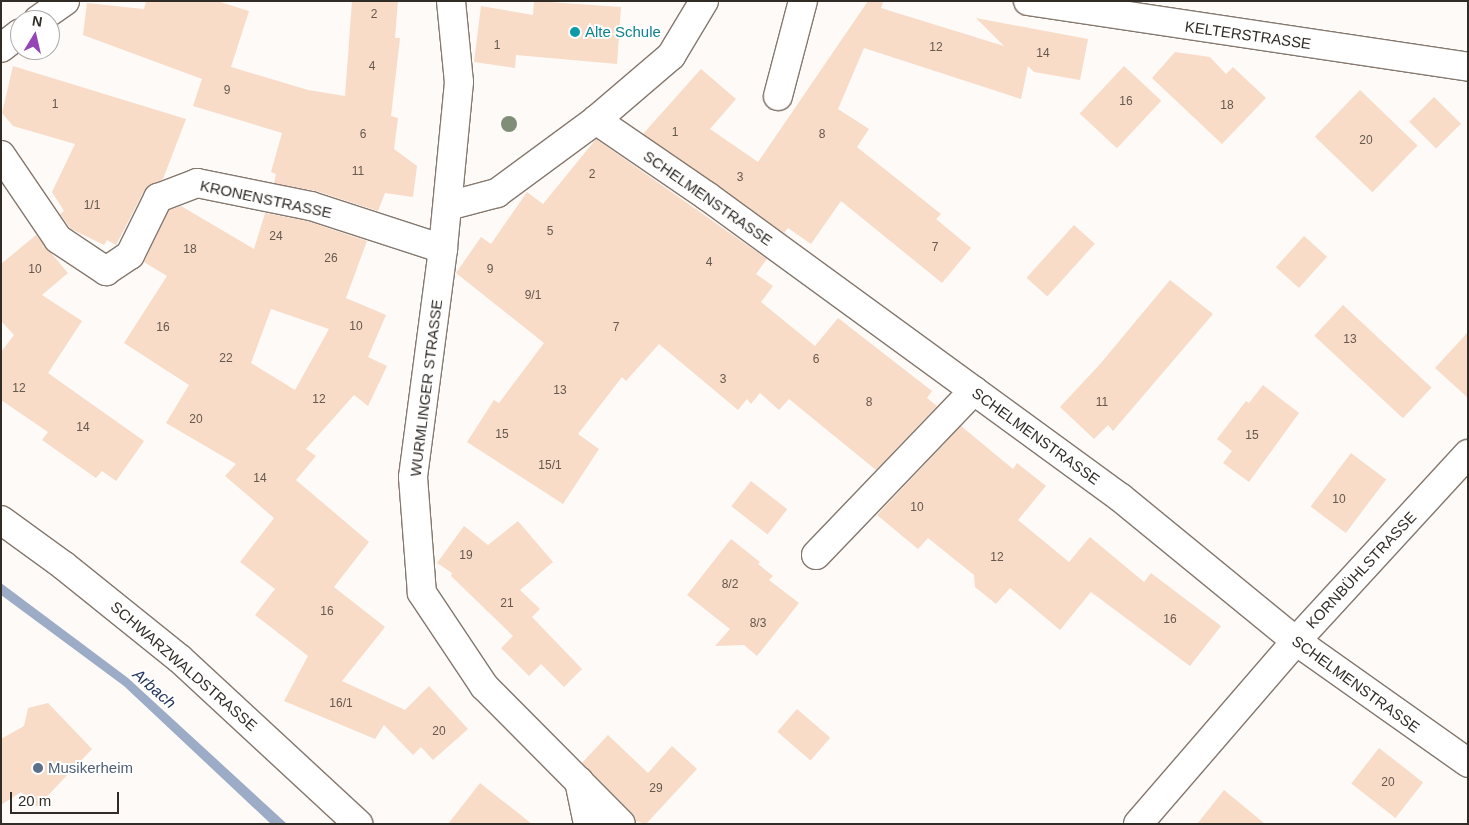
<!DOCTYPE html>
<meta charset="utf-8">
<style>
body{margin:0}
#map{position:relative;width:1469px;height:825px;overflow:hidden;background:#fdfaf8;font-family:Arial,sans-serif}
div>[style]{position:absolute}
.water>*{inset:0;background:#9cabc6}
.building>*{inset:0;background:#f8dcc7;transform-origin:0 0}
.roads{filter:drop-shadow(1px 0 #85786e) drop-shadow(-1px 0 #85786e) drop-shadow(0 1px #85786e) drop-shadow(0 -1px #85786e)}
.minor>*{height:28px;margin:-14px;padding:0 14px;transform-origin:14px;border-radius:14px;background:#fff}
.trees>*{width:16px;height:16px;margin:-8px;border-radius:50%;background:#808e77}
.dots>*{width:14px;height:14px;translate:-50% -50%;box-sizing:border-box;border:2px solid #fff;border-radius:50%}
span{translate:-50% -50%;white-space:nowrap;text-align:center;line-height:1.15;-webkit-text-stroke:4px #fff;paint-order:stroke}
.number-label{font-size:12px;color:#64584f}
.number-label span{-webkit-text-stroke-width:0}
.culture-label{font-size:15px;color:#0d838f}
.left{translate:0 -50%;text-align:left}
.street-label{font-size:15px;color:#322c27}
.service-label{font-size:15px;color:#4e5e75}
.water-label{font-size:16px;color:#22355c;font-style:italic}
.frame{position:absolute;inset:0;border:2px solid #322c27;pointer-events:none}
.north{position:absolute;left:10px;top:10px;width:50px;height:50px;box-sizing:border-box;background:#fff;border:1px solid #adaba9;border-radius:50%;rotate:9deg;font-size:14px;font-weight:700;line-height:20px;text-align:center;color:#322c27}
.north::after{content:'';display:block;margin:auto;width:18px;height:22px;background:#9446b7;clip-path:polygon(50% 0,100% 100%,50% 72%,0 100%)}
.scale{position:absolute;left:10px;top:792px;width:109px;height:22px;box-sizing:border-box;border:2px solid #322c27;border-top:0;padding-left:6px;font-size:15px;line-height:18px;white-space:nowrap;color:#322c27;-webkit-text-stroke:4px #fff;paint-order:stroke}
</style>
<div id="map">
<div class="water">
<div style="clip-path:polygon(1px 583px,128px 678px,287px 824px,271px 824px,124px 686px,1px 595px)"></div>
</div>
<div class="building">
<div style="clip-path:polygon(146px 1px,217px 1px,249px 11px,231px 67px,308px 90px,345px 96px,352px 1px,398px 1px,395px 38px,400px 38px,391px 116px,398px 118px,394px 149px,417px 166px,413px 197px,385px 193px,378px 211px,316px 191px,274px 183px,276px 174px,271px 172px,282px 133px,193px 106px,202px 79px,83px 35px,87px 3px,144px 9px)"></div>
<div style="clip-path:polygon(534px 1px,621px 7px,617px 64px,516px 55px,515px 68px,474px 62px,481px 6px,533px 15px)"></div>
<div style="clip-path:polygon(868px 1px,880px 1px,883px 3px,881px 8px,1004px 46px,976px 18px,1088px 39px,1080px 80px,1034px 72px,1028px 66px,1021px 99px,864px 48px,838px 109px,869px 129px,857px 147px,941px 214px,936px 219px,971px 248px,942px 283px,841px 201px,811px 244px,788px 228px,784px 233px,643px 134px,701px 69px,736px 99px,710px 129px,758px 162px)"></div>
<div style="clip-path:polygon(1175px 52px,1210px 57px,1226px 74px,1233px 67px,1266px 98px,1222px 144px,1152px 78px)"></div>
<div style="clip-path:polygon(13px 66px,186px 119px,163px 179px,144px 191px,116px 245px,107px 240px,104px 245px,71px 229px,60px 214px,64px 211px,52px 192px,75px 144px,13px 126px,2px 113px)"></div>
<div style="left:1124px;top:66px;width:51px;height:65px;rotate:43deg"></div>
<div style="left:1360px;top:90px;width:80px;height:65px;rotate:44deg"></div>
<div style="left:1434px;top:97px;width:38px;height:35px;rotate:45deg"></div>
<div style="clip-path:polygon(596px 139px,767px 259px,756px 274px,773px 286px,761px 302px,815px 346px,838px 318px,932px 391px,927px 398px,937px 406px,876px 470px,789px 399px,779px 410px,760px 393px,751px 404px,747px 399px,738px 410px,659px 344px,626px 381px,622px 377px,578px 434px,599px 449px,563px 504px,467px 442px,494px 400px,499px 403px,544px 343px,456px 273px,481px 237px,491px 244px,527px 192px,543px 204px)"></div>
<div style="clip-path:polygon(evenodd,181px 206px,254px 249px,265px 213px,307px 221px,367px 241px,346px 298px,386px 315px,368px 357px,387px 366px,368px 406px,354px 395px,306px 449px,316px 456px,296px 480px,369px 542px,334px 587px,385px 627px,342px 681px,405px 710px,429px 686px,468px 729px,433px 760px,421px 747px,413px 755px,384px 725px,375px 739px,284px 701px,308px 656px,255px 615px,275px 589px,240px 562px,274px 518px,225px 476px,236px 464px,166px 423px,189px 385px,124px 343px,167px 276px,144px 262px,169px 210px,181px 206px,271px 309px,329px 329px,295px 390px,251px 363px,271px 309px)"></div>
<div style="left:1074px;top:225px;width:28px;height:71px;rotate:42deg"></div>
<div style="clip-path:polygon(36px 235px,68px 273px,42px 295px,82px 321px,48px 373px,144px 441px,116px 481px,102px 471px,96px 478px,42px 440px,48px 432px,1px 400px,1px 352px,14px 335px,1px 321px,1px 264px)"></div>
<div style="left:1304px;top:236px;width:31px;height:42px;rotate:42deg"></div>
<div style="clip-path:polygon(1170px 280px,1213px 314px,1113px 431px,1108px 425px,1094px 439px,1060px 407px,1101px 363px)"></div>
<div style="left:1343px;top:305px;width:121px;height:42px;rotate:43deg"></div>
<div style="clip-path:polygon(1468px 332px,1468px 398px,1435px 368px)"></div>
<div style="clip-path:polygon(1263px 385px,1299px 413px,1249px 482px,1223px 463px,1232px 451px,1217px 439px,1246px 401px,1249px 403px)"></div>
<div style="clip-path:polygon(961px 426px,1013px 469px,1017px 463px,1046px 486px,1018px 520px,1069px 562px,1090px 537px,1144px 582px,1151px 573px,1221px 626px,1190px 666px,1091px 592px,1060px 630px,1010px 588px,996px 604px,975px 587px,974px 575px,928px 538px,918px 549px,877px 515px)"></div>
<div style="left:1351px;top:453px;width:44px;height:67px;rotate:37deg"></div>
<div style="left:751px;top:481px;width:46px;height:32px;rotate:38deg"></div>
<div style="clip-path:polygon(518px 521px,553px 562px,520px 590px,540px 609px,532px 617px,582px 669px,564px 687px,541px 664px,529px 676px,501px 648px,513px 636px,451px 576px,452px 573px,437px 563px,464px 526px,488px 545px)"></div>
<div style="clip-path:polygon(731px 539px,760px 562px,758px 564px,773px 576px,769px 580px,799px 603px,757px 656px,744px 645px,715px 646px,730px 629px,687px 595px)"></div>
<div style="clip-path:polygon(48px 703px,92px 749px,37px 807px,21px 792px,1px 805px,1px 739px,24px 726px,28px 708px)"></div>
<div style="left:797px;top:709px;width:44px;height:30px;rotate:41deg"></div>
<div style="clip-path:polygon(608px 735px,648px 773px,672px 746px,697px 769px,646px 824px,636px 821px,632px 813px,582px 763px)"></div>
<div style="left:1379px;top:748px;width:56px;height:45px;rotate:38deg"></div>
<div style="clip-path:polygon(480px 783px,532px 824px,448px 824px)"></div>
<div style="clip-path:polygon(1224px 790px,1265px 824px,1197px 824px)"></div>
</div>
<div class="roads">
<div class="minor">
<div style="left:451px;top:1px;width:81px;rotate:84.4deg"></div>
<div style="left:459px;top:82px;width:168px;rotate:95.5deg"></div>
<div style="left:443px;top:249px;width:230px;rotate:97.5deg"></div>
<div style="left:413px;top:477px;width:116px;rotate:85.6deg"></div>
<div style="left:422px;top:593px;width:112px;rotate:56.3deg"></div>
<div style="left:484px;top:686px;width:194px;rotate:45.2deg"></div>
<div style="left:1028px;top:1px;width:445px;rotate:8.5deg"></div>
<div style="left:38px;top:20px;width:33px;rotate:-35deg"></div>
<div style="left:1px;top:48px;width:24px;rotate:-38deg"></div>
<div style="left:778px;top:96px;width:98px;rotate:-75.3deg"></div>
<div style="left:596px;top:120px;width:135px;rotate:34.4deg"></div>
<div style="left:707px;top:196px;width:512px;rotate:36.11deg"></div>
<div style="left:1121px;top:498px;width:226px;rotate:39.3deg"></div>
<div style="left:1296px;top:641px;width:211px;rotate:35.3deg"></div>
<div style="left:1px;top:155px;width:102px;rotate:55.8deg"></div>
<div style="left:58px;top:239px;width:58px;rotate:33.7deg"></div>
<div style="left:106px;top:271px;width:29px;rotate:-34deg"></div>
<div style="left:130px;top:255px;width:64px;rotate:-63.8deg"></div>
<div style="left:158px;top:198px;width:42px;rotate:-21deg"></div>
<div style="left:197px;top:183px;width:116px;rotate:11.4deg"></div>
<div style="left:311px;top:206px;width:139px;rotate:18deg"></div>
<div style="left:448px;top:206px;width:51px;rotate:-14.9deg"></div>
<div style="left:497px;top:193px;width:123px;rotate:-36.4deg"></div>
<div style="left:596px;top:120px;width:99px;rotate:-40.5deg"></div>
<div style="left:671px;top:56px;width:64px;rotate:-59deg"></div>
<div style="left:1px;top:520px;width:77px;rotate:36deg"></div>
<div style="left:63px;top:565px;width:150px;rotate:38.8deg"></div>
<div style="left:180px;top:659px;width:243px;rotate:42.8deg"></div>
<div style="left:816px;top:555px;width:228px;rotate:-46.2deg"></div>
<div style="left:579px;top:781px;width:44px;rotate:78.2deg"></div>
<div style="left:1138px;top:824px;width:242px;rotate:-49.2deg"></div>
<div style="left:1296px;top:641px;width:254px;rotate:-47.4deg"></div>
</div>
</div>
<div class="trees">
<div style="left:509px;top:124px"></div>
</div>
<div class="dots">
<div style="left:575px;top:32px;background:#0f9aa8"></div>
<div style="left:38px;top:768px;background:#5c6f8a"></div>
</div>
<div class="number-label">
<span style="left:374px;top:15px">2</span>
<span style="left:497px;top:46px">1</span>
<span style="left:936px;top:48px">12</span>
<span style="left:1043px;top:54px">14</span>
<span style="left:372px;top:67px">4</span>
<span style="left:227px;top:91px">9</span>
<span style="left:1126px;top:102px">16</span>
<span style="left:55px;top:105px">1</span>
<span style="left:1227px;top:106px">18</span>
<span style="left:675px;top:133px">1</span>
<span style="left:363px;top:135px">6</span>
<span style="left:822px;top:135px">8</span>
<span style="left:1366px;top:141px">20</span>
<span style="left:358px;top:172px">11</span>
<span style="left:592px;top:175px">2</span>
<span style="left:740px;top:178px">3</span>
<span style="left:92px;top:206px">1/1</span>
<span style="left:550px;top:232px">5</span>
<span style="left:276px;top:237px">24</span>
<span style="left:935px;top:248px">7</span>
<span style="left:190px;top:250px">18</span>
<span style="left:331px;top:259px">26</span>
<span style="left:709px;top:263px">4</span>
<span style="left:35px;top:270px">10</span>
<span style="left:490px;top:270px">9</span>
<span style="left:533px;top:296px">9/1</span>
<span style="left:356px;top:327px">10</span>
<span style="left:163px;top:328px">16</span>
<span style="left:616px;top:328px">7</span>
<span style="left:1350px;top:340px">13</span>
<span style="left:226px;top:359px">22</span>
<span style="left:816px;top:360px">6</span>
<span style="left:723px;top:380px">3</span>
<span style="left:19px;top:389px">12</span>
<span style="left:560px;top:391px">13</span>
<span style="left:319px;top:400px">12</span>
<span style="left:869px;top:403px">8</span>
<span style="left:1102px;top:403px">11</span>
<span style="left:196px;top:420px">20</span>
<span style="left:83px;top:428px">14</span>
<span style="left:502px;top:435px">15</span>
<span style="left:1252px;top:436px">15</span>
<span style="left:550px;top:466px">15/1</span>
<span style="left:260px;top:479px">14</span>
<span style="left:1339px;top:500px">10</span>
<span style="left:917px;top:508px">10</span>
<span style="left:466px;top:556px">19</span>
<span style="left:997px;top:558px">12</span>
<span style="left:730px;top:585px">8/2</span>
<span style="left:507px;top:604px">21</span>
<span style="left:327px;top:612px">16</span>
<span style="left:1170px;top:620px">16</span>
<span style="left:758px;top:624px">8/3</span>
<span style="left:341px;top:704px">16/1</span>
<span style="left:439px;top:732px">20</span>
<span style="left:1388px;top:783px">20</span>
<span style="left:656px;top:789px">29</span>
</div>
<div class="culture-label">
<span class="left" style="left:585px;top:32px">Alte Schule</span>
</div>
<div class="street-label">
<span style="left:1248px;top:35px;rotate:8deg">KELTERSTRASSE</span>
<span style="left:708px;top:198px;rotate:35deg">SCHELMENSTRASSE</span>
<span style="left:266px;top:199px;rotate:12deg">KRONENSTRASSE</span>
<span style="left:426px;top:388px;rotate:-83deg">WURMLINGER STRASSE</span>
<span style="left:1036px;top:436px;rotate:36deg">SCHELMENSTRASSE</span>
<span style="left:1361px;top:570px;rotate:-47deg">KORNBÜHLSTRASSE</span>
<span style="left:184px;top:666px;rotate:41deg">SCHWARZWALDSTRASSE</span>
<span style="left:1356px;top:684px;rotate:36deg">SCHELMENSTRASSE</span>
</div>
<div class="service-label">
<span class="left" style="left:48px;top:768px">Musikerheim</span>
</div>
<div class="water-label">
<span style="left:154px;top:689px;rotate:41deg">Arbach</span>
</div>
<div class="frame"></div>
<div class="north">N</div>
<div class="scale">20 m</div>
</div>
